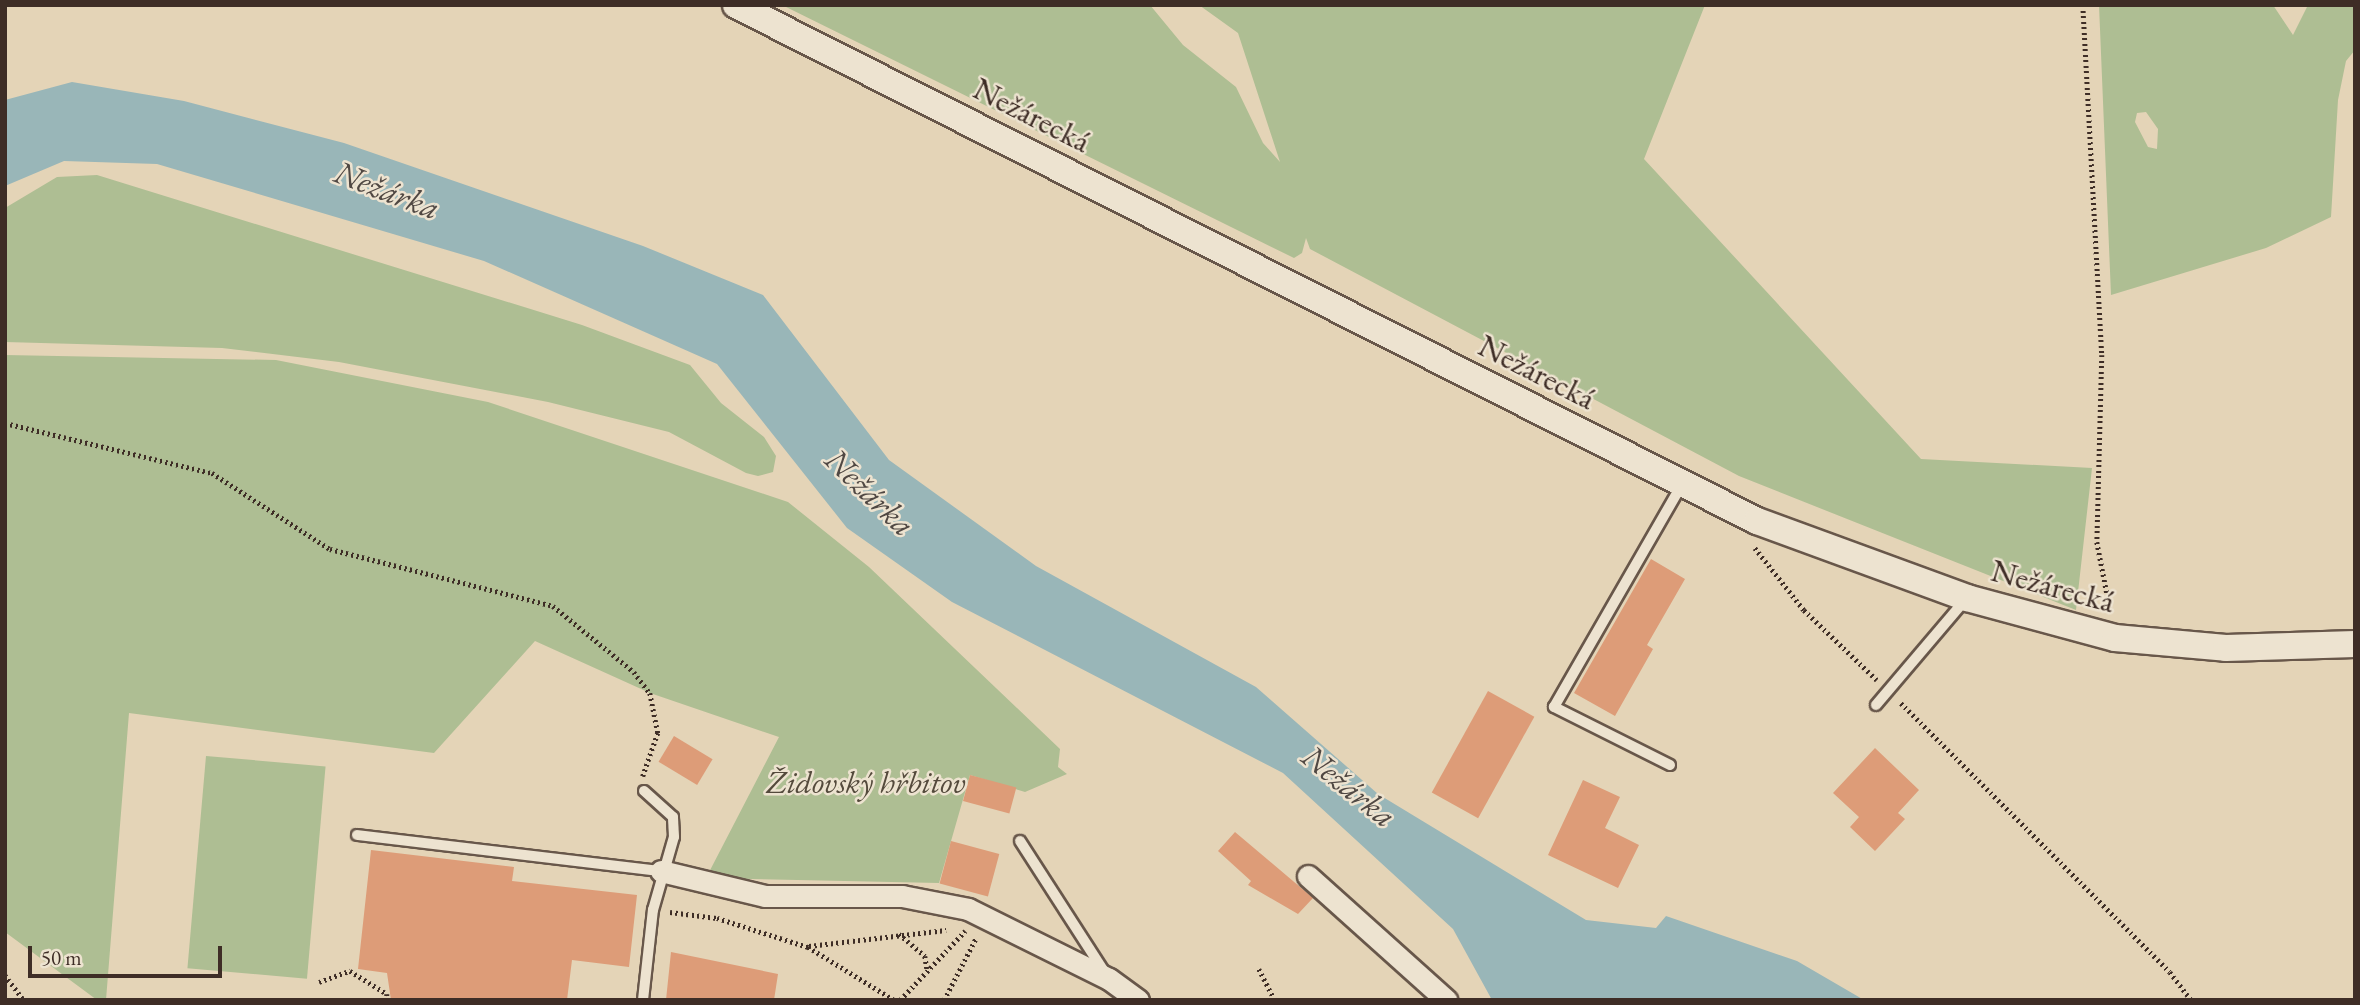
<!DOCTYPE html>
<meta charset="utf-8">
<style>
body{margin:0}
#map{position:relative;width:2360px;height:1005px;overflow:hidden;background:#e4d4b7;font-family:"EB Garamond",serif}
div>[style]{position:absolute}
.green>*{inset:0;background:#aebe93;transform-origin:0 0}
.water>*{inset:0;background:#99b6b8}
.building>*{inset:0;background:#dd9c78;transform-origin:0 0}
.path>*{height:4.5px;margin-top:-2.25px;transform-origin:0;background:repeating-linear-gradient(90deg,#3e2d26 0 2px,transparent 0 5.5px)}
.roads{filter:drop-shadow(2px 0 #68574a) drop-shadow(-2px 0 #68574a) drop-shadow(0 2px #68574a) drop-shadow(0 -2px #68574a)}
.service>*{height:10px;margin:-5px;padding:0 5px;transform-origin:5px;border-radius:5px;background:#ede3d0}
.minor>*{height:21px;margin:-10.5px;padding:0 10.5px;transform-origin:10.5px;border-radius:10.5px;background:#ede3d0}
.tertiary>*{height:26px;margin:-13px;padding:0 13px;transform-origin:13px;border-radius:13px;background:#ede3d0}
span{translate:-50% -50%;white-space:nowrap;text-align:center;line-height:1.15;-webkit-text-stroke:5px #ede3d0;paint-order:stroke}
.street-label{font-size:32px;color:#3e2d26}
.park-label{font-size:32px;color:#544a3c;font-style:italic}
.water-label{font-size:33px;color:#504843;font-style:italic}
.frame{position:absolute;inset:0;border:7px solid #3e2d26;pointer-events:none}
.scale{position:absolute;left:28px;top:946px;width:194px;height:32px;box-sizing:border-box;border:4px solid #3e2d26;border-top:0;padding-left:9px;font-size:21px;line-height:24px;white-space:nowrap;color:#3e2d26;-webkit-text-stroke:5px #ede3d0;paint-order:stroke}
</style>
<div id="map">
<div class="green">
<div style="clip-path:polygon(782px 5px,1150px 5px,1183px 45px,1236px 87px,1263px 143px,1280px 162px,1238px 33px,1199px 5px,1705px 5px,1644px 159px,1921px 459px,2092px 468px,2076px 610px,1739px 476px,1310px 249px,1306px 238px,1302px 253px,1294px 258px)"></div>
<div style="clip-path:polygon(evenodd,2099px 5px,2273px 5px,2293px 35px,2308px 5px,2355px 5px,2355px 50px,2346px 61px,2338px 100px,2331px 217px,2266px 248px,2111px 295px,2099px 5px,2146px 112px,2158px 129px,2157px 149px,2148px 147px,2135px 122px,2137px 113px,2146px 112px)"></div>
<div style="clip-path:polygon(97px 175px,582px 325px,690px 365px,721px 403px,764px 437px,776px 456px,773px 472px,758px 476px,746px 473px,669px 432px,548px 402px,339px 362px,222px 348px,5px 342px,5px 208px,57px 177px)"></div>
<div style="clip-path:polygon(5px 355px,276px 360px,488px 402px,788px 502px,869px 567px,1060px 749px,1058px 767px,1067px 774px,1025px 792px,970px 775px,939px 883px,706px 878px,779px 737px,650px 693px,535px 641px,434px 753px,129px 713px,106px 1000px,97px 1000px,5px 932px)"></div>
<div style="left:206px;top:756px;width:120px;height:213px;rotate:5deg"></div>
</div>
<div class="water">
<div style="clip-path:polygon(72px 82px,184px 101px,344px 143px,643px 246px,763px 295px,889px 460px,1036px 566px,1256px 687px,1378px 794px,1586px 920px,1656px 928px,1666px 916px,1797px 961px,1864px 1000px,1492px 1000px,1453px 929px,1283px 773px,952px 602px,847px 528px,717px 364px,484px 261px,157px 164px,64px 161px,5px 186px,5px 100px)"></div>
</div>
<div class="building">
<div style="clip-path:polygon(1651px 559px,1685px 579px,1647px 645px,1653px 649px,1615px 716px,1574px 693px)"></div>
<div style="left:1488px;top:691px;width:53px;height:116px;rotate:29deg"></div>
<div style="left:674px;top:736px;width:45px;height:30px;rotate:31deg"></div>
<div style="clip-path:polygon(1875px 748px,1919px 790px,1898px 813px,1905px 819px,1875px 851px,1850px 827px,1859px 817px,1833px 793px)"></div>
<div style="left:970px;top:775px;width:48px;height:27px;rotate:15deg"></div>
<div style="clip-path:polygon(1583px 780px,1620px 797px,1605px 828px,1639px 845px,1618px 888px,1548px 855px)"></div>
<div style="clip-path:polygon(1235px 832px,1313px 898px,1298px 914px,1248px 885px,1251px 881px,1218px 851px)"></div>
<div style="left:951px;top:841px;width:50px;height:44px;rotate:15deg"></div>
<div style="clip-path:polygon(371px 850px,514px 867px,512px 881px,637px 895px,629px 967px,572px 960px,567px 1000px,391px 1000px,387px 973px,358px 969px)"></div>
<div style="clip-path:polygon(671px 952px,778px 974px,774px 1000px,666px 1000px)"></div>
</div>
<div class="path">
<div style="left:2083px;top:5px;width:351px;rotate:86.9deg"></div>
<div style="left:2102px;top:355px;width:187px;rotate:91.5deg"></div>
<div style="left:2097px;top:542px;width:68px;rotate:79deg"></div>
<div style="left:5px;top:423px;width:213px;rotate:13.6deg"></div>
<div style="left:212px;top:473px;width:140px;rotate:32.8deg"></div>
<div style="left:330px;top:549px;width:230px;rotate:14.3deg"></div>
<div style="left:553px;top:606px;width:104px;rotate:39.2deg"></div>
<div style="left:634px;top:672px;width:26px;rotate:53deg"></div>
<div style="left:650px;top:693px;width:41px;rotate:78.7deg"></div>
<div style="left:658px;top:733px;width:46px;rotate:109.2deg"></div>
<div style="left:1755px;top:548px;width:79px;rotate:51.7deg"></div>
<div style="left:1804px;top:610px;width:101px;rotate:43.8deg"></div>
<div style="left:1901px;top:703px;width:380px;rotate:45deg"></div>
<div style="left:2170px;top:972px;width:35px;rotate:53deg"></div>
<div style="left:670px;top:912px;width:47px;rotate:7.3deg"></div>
<div style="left:717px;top:918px;width:96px;rotate:17.7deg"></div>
<div style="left:808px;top:947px;width:101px;rotate:31.6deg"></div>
<div style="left:899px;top:934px;width:34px;rotate:40deg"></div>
<div style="left:925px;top:956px;width:13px;rotate:81deg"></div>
<div style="left:809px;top:946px;width:138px;rotate:-6.7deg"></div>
<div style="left:1259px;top:969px;width:35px;rotate:63deg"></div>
<div style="left:5px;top:975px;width:31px;rotate:53deg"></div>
<div style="left:319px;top:982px;width:33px;rotate:-20deg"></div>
<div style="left:350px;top:971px;width:44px;rotate:31.9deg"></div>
<div style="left:387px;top:994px;width:6px;rotate:90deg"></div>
<div style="left:900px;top:1000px;width:95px;rotate:-46.7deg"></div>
<div style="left:944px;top:1000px;width:70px;rotate:-62.7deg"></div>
</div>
<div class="roads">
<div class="service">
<div style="left:1876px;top:705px;width:138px;rotate:-49.7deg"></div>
<div style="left:1670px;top:765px;width:130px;rotate:-153.4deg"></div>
<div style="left:1554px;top:707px;width:258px;rotate:-60.1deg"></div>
<div style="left:357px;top:835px;width:306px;rotate:6.8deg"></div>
<div style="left:1020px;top:841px;width:157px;rotate:57.2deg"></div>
<div style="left:643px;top:1000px;width:91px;rotate:-83.7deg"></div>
<div style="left:653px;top:910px;width:76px;rotate:-74deg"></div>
<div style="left:674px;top:837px;width:20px;rotate:-93deg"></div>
<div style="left:673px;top:817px;width:39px;rotate:-138deg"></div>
</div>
<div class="minor">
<div style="left:661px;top:871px;width:107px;rotate:13.5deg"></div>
<div style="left:765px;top:896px;width:137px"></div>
<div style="left:902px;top:896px;width:67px;rotate:11.1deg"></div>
<div style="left:968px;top:909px;width:157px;rotate:26.4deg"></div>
<div style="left:1109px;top:979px;width:36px;rotate:36deg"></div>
<div style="left:1308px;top:876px;width:186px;rotate:41.9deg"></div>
</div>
<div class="tertiary">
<div style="left:736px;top:5px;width:1144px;rotate:26.81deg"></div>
<div style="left:1757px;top:521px;width:224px;rotate:20.1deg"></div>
<div style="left:1967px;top:598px;width:153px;rotate:15.1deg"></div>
<div style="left:2115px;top:638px;width:111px;rotate:5.1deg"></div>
<div style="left:2226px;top:648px;width:129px;rotate:-1.8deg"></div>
</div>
</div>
<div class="street-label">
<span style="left:1032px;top:115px;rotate:27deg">Nežárecká</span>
<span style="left:1537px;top:372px;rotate:27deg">Nežárecká</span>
<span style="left:2053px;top:586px;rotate:15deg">Nežárecká</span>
</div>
<div class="park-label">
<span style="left:866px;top:782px">Židovský hřbitov</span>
</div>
<div class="water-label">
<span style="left:387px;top:190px;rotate:21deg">Nežárka</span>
<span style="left:870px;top:492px;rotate:44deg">Nežárka</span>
<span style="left:1349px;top:786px;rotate:39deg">Nežárka</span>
</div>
<div class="frame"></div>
<div class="scale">50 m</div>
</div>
